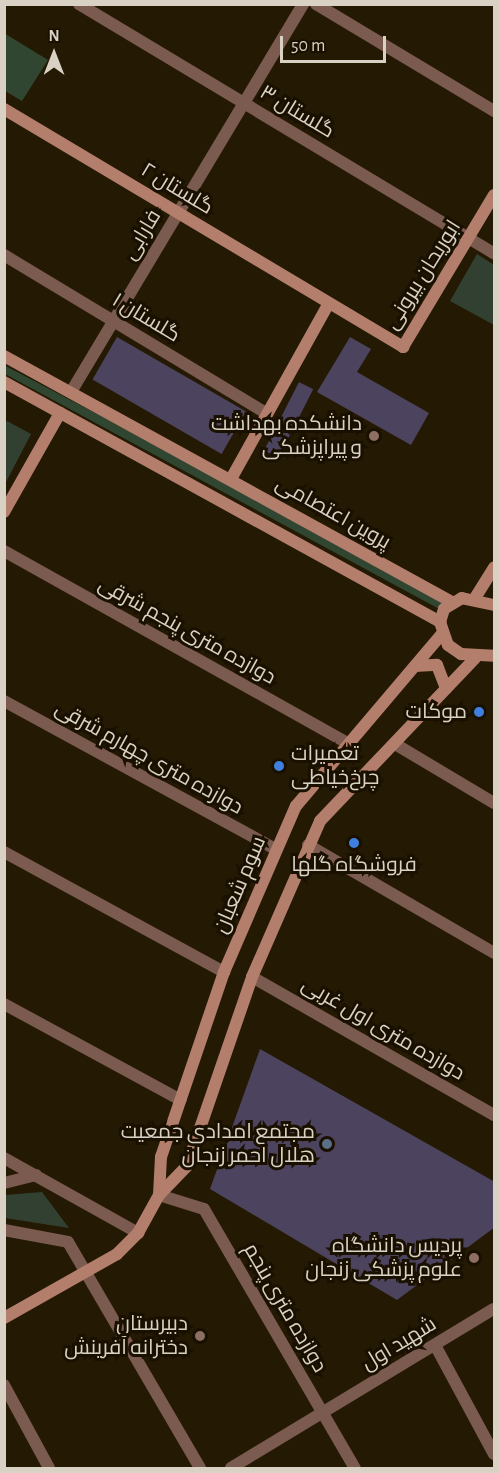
<!DOCTYPE html>
<meta charset="utf-8">
<style>
body{margin:0}
#map{position:relative;width:499px;height:1473px;overflow:hidden;background:#241903;font-family:"Alegreya Sans",Cairo,sans-serif}
div>[style]{position:absolute}
.green>*{inset:0;background:#324032}
.forest>*{inset:0;background:#304630}
.building>*{inset:0;background:#4c435e;transform-origin:0 0}
.street>*{height:12px;margin:-6px;padding:0 6px;transform-origin:6px;border-radius:6px;background:#7b5a4f}
.secondary>*{height:12px;margin:-6px;padding:0 6px;transform-origin:6px;border-radius:6px;background:#b37e6c}
.dots>*{width:16px;height:16px;translate:-50% -50%;box-sizing:border-box;border:3px solid #1a1000;border-radius:50%}
span{translate:-50% -50%;white-space:nowrap;text-align:center;line-height:1.15;-webkit-text-stroke:6px #1a1000;paint-order:stroke}
.street-label{font-size:21px;color:#d9d2c4}
.poi-label{font-size:21px;color:#d9d2c4}
.right{translate:-100% -50%;text-align:right}
.left{translate:0 -50%;text-align:left}
.frame{position:absolute;inset:0;border:6px solid #d9d2c4;pointer-events:none}
.north{position:absolute;left:24px;top:24px;width:60px;height:60px;-webkit-text-stroke:4px #1a1000;paint-order:stroke;rotate:0deg;font-size:16px;font-weight:700;line-height:24px;text-align:center;color:#d9d2c4}
.north::after{content:'';display:block;margin:auto;width:21px;height:27px;background:#d9d2c4;clip-path:polygon(50% 0,100% 100%,50% 72%,0 100%)}
.scale{position:absolute;left:280px;top:36px;width:106px;height:27px;box-sizing:border-box;border:3px solid #d9d2c4;border-top:0;padding-left:8px;font-size:18px;line-height:21px;white-space:nowrap;color:#d9d2c4;-webkit-text-stroke:4px #1a1000;paint-order:stroke}
</style>
<div id="map">
<div class="green">
<div style="clip-path:polygon(477px 254px,494px 265px,494px 325px,450px 301px)"></div>
<div style="clip-path:polygon(7px 421px,31px 434px,5px 484px,4px 426px)"></div>
<div style="clip-path:polygon(42px 1192px,69px 1228px,5px 1218px,5px 1195px)"></div>
</div>
<div class="forest">
<div style="clip-path:polygon(4px 33px,48px 60px,22px 101px,5px 91px)"></div>
<div style="clip-path:polygon(4px 365px,114px 423px,446px 603px,441px 610px,5px 374px)"></div>
</div>
<div class="building">
<div style="left:117px;top:337px;width:149px;height:49px;rotate:30deg"></div>
<div style="clip-path:polygon(350px 337px,371px 349px,357px 372px,429px 413px,411px 445px,317px 392px)"></div>
<div style="left:299px;top:382px;width:16px;height:77px;rotate:27deg"></div>
<div style="clip-path:polygon(260px 1049px,495px 1182px,495px 1227px,397px 1300px,210px 1189px)"></div>
</div>
<div class="street">
<div style="left:79px;top:4px;width:484px;rotate:31deg"></div>
<div style="left:316px;top:4px;width:208px;rotate:31deg"></div>
<div style="left:4px;top:255px;width:306px;rotate:31.1deg"></div>
<div style="left:71px;top:392px;width:452px;rotate:-59.1deg"></div>
<div style="left:4px;top:551px;width:396px;rotate:29.2deg"></div>
<div style="left:4px;top:701px;width:309px;rotate:28.6deg"></div>
<div style="left:395px;top:744px;width:115px;rotate:30.8deg"></div>
<div style="left:308px;top:845px;width:215px;rotate:30.1deg"></div>
<div style="left:4px;top:852px;width:251px;rotate:28.6deg"></div>
<div style="left:252px;top:977px;width:279px;rotate:29.7deg"></div>
<div style="left:4px;top:1004px;width:201px;rotate:28.5deg"></div>
<div style="left:4px;top:1158px;width:154px;rotate:29.2deg"></div>
<div style="left:4px;top:1183px;width:33px;rotate:-14deg"></div>
<div style="left:159px;top:1195px;width:47px;rotate:17.3deg"></div>
<div style="left:204px;top:1209px;width:300px;rotate:59.8deg"></div>
<div style="left:4px;top:1230px;width:65px;rotate:10.6deg"></div>
<div style="left:68px;top:1242px;width:262px;rotate:59.7deg"></div>
<div style="left:435px;top:1345px;width:124px;rotate:61.6deg"></div>
<div style="left:4px;top:1385px;width:94px;rotate:61.5deg"></div>
<div style="left:231px;top:1468px;width:307px;rotate:-31.2deg"></div>
</div>
<div class="secondary">
<div style="left:4px;top:109px;width:465px;rotate:30.8deg"></div>
<div style="left:403px;top:347px;width:177px;rotate:-59.1deg"></div>
<div style="left:4px;top:356px;width:511px;rotate:28.77deg"></div>
<div style="left:4px;top:382px;width:498px;rotate:28.8deg"></div>
<div style="left:231px;top:479px;width:201px;rotate:-60.9deg"></div>
<div style="left:4px;top:512px;width:114px;rotate:-60.5deg"></div>
<div style="left:475px;top:598px;width:36px;rotate:-58deg"></div>
<div style="left:494px;top:605px;width:33px;rotate:-168deg"></div>
<div style="left:462px;top:598px;width:21px;rotate:149deg"></div>
<div style="left:444px;top:609px;width:14px;rotate:107deg"></div>
<div style="left:440px;top:622px;width:24px;rotate:71deg"></div>
<div style="left:448px;top:645px;width:16px;rotate:35deg"></div>
<div style="left:461px;top:654px;width:33px;rotate:3deg"></div>
<div style="left:415px;top:666px;width:22px;rotate:-3deg"></div>
<div style="left:437px;top:665px;width:25px;rotate:69deg"></div>
<div style="left:159px;top:1195px;width:38px;rotate:-87deg"></div>
<div style="left:161px;top:1157px;width:195px;rotate:-71.2deg"></div>
<div style="left:224px;top:972px;width:181px;rotate:-66.6deg"></div>
<div style="left:296px;top:806px;width:226px;rotate:-49.7deg"></div>
<div style="left:4px;top:1318px;width:130px;rotate:-29.5deg"></div>
<div style="left:117px;top:1254px;width:30px;rotate:-45deg"></div>
<div style="left:138px;top:1233px;width:43px;rotate:-61.1deg"></div>
<div style="left:159px;top:1195px;width:40px;rotate:-46deg"></div>
<div style="left:187px;top:1166px;width:200px;rotate:-71deg"></div>
<div style="left:252px;top:977px;width:170px;rotate:-66.4deg"></div>
<div style="left:320px;top:821px;width:225px;rotate:-46.4deg"></div>
</div>
<div class="dots">
<div style="left:374px;top:436px;background:#8d6e63"></div>
<div style="left:479px;top:712px;background:#3f7fe0"></div>
<div style="left:279px;top:766px;background:#3f7fe0"></div>
<div style="left:354px;top:843px;background:#3f7fe0"></div>
<div style="left:327px;top:1144px;background:#5c6f8a"></div>
<div style="left:474px;top:1258px;background:#8d6e63"></div>
<div style="left:200px;top:1336px;background:#8d6e63"></div>
</div>
<div class="street-label">
<span style="left:297px;top:112px;rotate:31deg">گلستان ۳</span>
<span style="left:177px;top:189px;rotate:31deg">گلستان ۲</span>
<span style="left:142px;top:235px;rotate:-59deg">فارابی</span>
<span style="left:423px;top:275px;rotate:-58deg">ابوریحان بیرونی</span>
<span style="left:146px;top:318px;rotate:31deg">گلستان ۱</span>
<span style="left:333px;top:513px;rotate:29deg">پروین اعتصامی</span>
<span style="left:187px;top:631px;rotate:29deg">دوازده متری پنجم شرقی</span>
<span style="left:149px;top:758px;rotate:29deg">دوازده متری چهارم شرقی</span>
<span style="left:240px;top:885px;rotate:-67deg">سوم شعبان</span>
<span style="left:383px;top:1029px;rotate:30deg">دوازده متری اول غربی</span>
<span style="left:285px;top:1308px;rotate:60deg">دوازده متری پنجم</span>
<span style="left:399px;top:1344px;rotate:-31deg">شهید اول</span>
</div>
<div class="poi-label">
<span class="right" style="left:362px;top:436px">دانشکده بهداشت<br>و پیراپزشکی</span>
<span class="right" style="left:467px;top:712px">موکات</span>
<span class="left" style="left:291px;top:766px">تعمیرات<br>چرخ‌خیاطی</span>
<span style="left:354px;top:865px">فروشگاه گلها</span>
<span class="right" style="left:315px;top:1144px">مجتمع امدادی جمعیت<br>هلال احمر زنجان</span>
<span class="right" style="left:462px;top:1258px">پردیس دانشگاه<br>علوم پزشکى زنجان</span>
<span class="right" style="left:188px;top:1336px">دبیرستان<br>دخترانه آفرینش</span>
</div>
<div class="frame"></div>
<div class="north">N</div>
<div class="scale">50 m</div>
</div>
